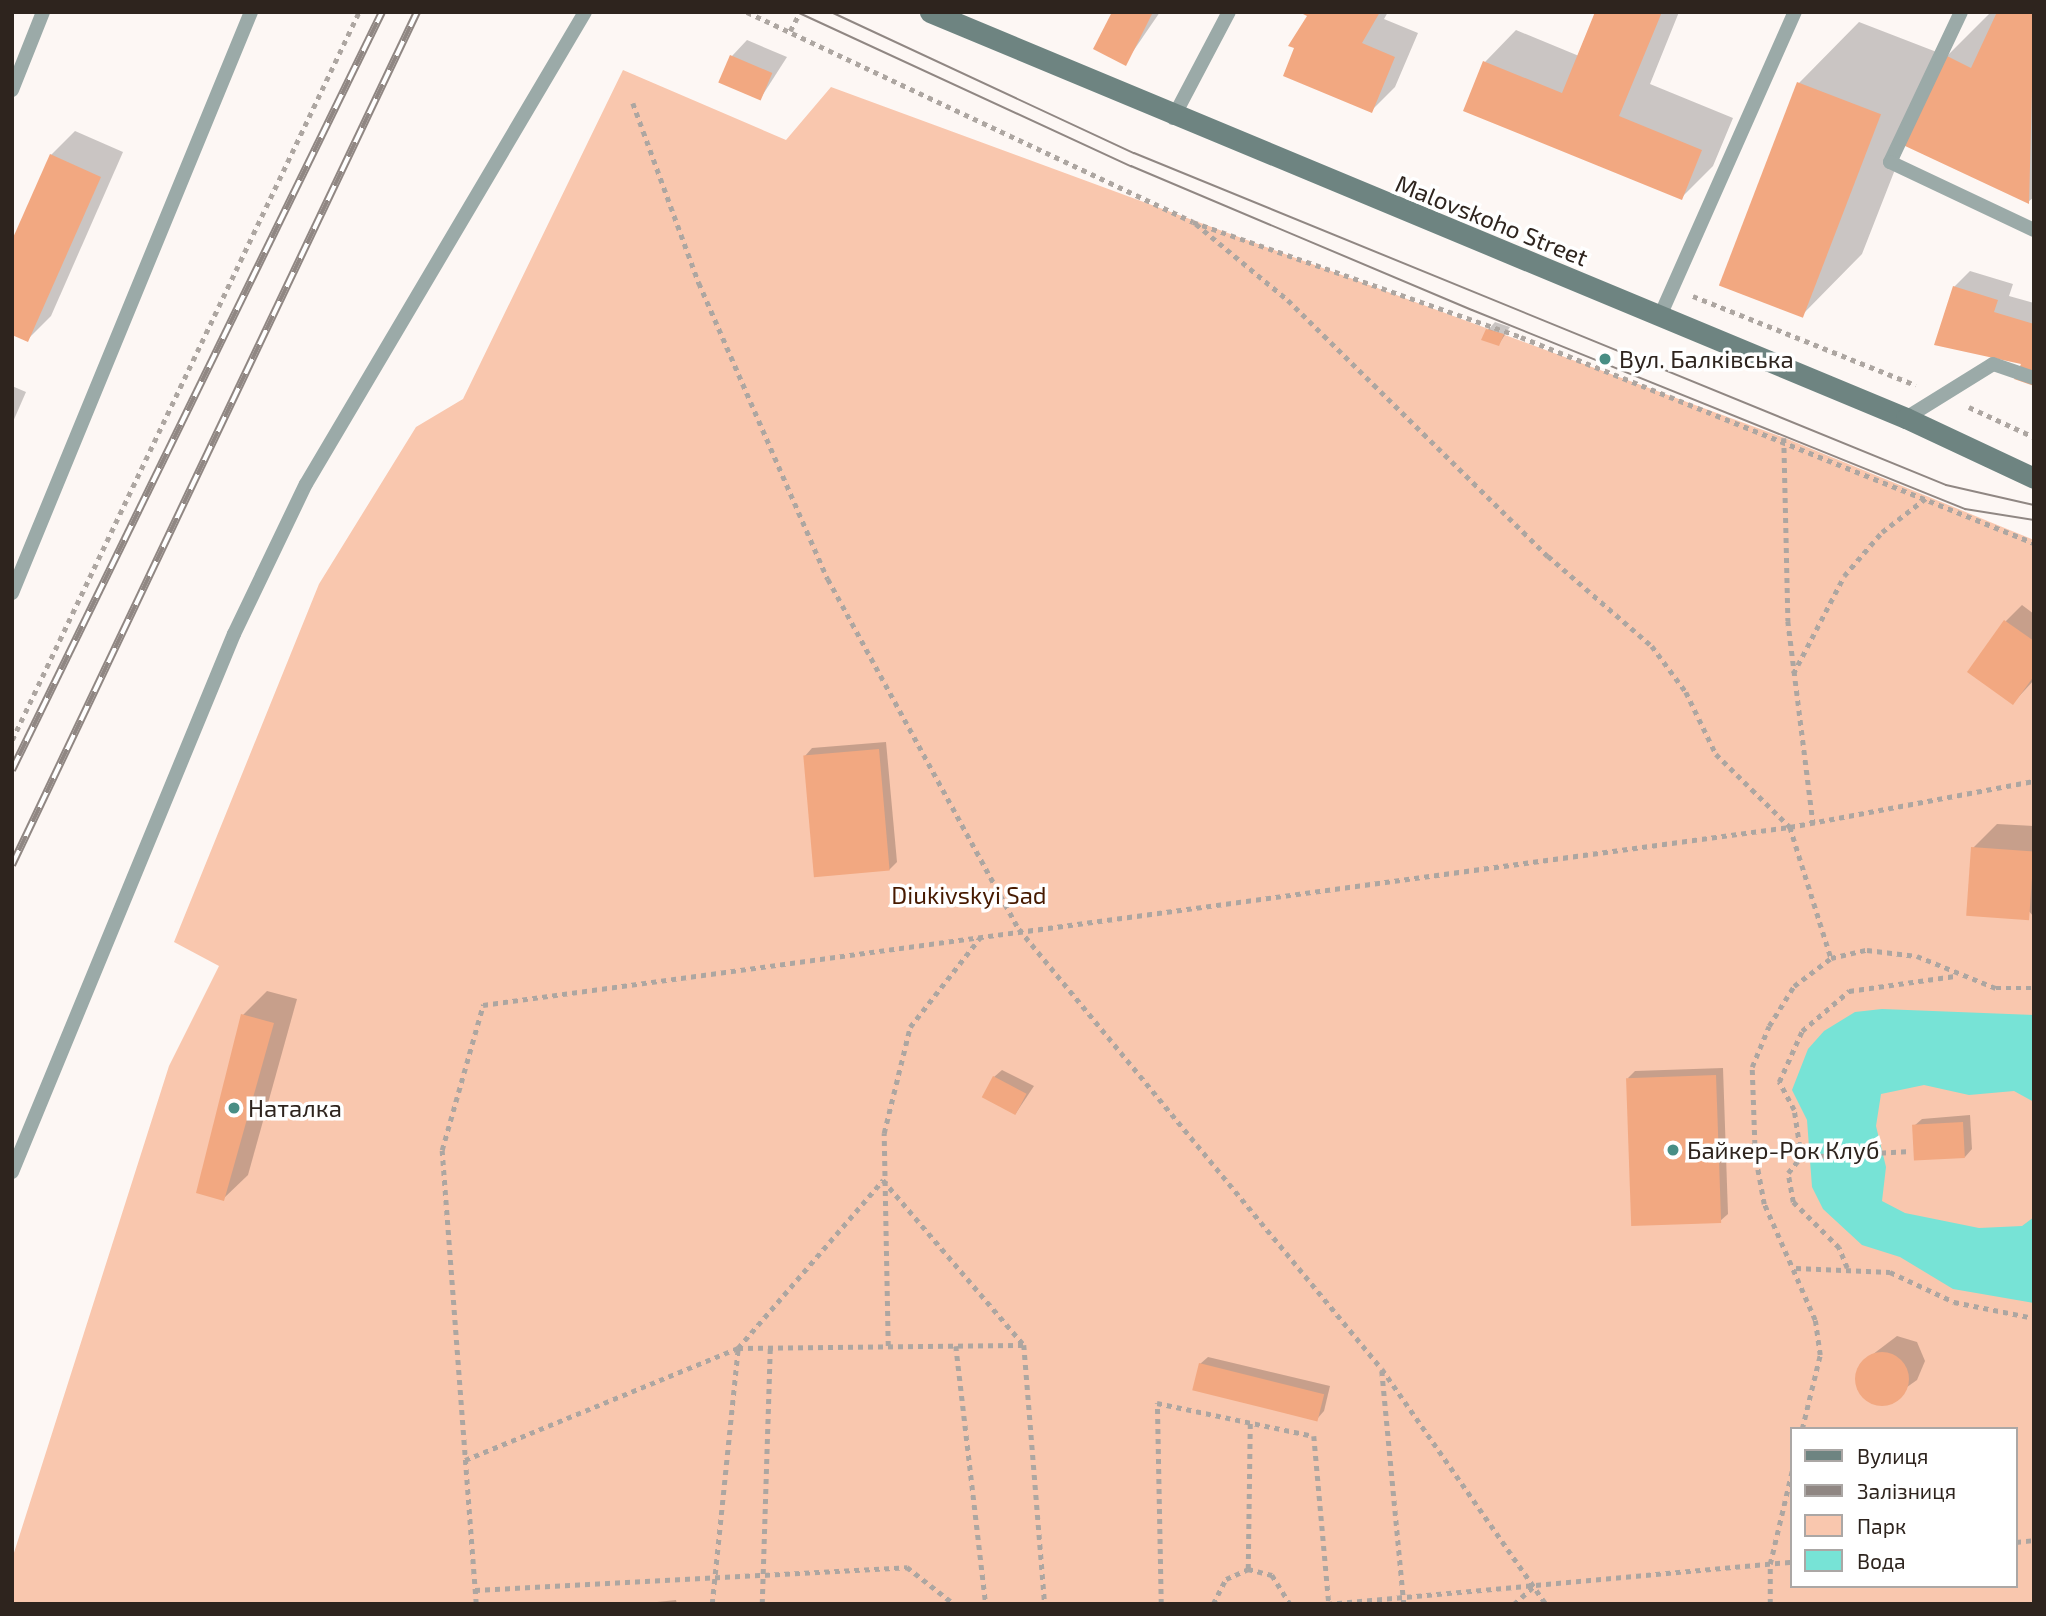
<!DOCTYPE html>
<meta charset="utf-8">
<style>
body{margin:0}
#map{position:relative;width:2046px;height:1616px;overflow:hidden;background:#fdf7f4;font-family:"Exo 2",sans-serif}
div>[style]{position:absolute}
.green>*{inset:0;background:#f9c7ae}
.water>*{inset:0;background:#77e3d6}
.shadow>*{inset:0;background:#0003}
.building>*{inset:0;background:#f2a881;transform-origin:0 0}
.round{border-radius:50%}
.path>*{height:4.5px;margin-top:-2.25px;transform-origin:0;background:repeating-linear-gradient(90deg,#ada6a1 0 5px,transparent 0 10px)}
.lane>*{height:14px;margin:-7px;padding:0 7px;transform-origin:7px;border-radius:7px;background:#9baaa8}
.secondary>*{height:21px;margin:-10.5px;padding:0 10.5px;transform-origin:10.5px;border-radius:10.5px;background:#6e8481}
.tram>*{height:2px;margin:-1px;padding:0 1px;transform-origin:1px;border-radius:1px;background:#908783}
.rail>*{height:8px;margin-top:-4px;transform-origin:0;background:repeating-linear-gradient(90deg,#fff 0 16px,#908783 0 32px);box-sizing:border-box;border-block:2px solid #908783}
.dots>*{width:19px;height:19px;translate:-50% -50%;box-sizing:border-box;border:4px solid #fff;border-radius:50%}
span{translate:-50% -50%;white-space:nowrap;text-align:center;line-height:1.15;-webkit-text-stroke:7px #fff;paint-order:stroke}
.street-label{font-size:24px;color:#2e241e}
.poi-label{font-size:24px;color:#2e241e}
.left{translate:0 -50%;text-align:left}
.park-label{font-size:24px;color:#471a00}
.frame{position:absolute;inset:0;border:14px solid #2e241e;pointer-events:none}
.legend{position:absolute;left:1790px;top:1427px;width:228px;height:161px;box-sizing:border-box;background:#fff;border:2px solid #aba7a5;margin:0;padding:9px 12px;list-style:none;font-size:21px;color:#2e241e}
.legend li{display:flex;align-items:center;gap:14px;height:35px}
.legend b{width:35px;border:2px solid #aba7a5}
</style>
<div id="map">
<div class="green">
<div style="clip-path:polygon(evenodd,623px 70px,786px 140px,831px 87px,1785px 438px,2034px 540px,2034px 1604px,12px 1604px,12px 1559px,169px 1066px,219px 966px,174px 942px,319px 584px,416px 427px,463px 399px,623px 70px,1792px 1429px,2016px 1429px,2016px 1586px,1792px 1586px,1792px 1429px)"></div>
</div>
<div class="water">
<div style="clip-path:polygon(1882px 1009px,2034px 1015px,2034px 1102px,2014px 1091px,1969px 1095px,1924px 1085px,1881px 1094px,1876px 1126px,1886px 1167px,1882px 1201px,1905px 1213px,1979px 1228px,2022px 1226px,2034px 1217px,2034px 1303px,1953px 1289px,1900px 1257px,1862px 1245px,1823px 1209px,1812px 1187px,1807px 1120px,1792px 1090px,1808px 1049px,1824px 1031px,1855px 1012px)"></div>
</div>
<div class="shadow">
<div style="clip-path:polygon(1114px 12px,1160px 12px,1125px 63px)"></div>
<div style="clip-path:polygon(1305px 12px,1388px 12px,1384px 19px,1418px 33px,1395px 87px,1371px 111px)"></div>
<div style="clip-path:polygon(1597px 12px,1679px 12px,1650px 84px,1733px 118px,1713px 166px,1681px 198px,1485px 62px,1516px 30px,1579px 56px)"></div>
<div style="clip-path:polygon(1991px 12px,2034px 12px,2034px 197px,2028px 202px,1905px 144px,1862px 254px,1802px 315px,1799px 83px,1859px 22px,1947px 56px)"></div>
<div style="clip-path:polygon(747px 40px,787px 57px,760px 99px,732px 56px)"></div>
<div style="clip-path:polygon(75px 131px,123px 152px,51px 316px,27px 340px,51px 155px)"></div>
<div style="clip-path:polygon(1970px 271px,2013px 284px,2009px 296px,2034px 303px,2034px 384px,2022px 362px,1954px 287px)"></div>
<div style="clip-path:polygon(1495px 322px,1510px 327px,1499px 344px,1488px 330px)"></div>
<div style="clip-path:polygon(12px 386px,26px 392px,12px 424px)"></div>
<div style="clip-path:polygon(2022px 605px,2034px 614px,2034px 680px,2013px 703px,2006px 621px)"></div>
<div style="clip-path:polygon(886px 742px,897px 862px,889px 870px,805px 756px,812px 748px)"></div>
<div style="clip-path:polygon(1997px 824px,2034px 826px,2034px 917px,1973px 848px)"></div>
<div style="clip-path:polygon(267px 991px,297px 999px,248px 1175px,223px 1199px,243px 1015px)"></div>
<div style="clip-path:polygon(1723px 1068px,1728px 1214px,1720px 1221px,1628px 1078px,1635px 1071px)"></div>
<div style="clip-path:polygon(1002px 1070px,1034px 1086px,1016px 1113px,994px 1077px)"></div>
<div style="clip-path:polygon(1970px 1115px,1972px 1149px,1965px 1157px,1914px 1126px,1922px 1119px)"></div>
<div style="clip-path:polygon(1897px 1336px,1917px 1342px,1925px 1361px,1917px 1380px,1883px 1404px,1865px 1397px,1857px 1379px,1864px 1361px)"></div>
<div style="clip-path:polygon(1208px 1357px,1330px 1386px,1324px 1411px,1317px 1419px,1200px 1364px)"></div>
<div style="clip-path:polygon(676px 1600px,677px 1604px,638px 1604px)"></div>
</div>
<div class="building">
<div style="clip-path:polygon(1112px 12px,1153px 12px,1126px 66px,1093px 49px)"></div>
<div style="clip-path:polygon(1299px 12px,1380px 12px,1362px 43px,1395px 57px,1372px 113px,1283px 76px,1294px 48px,1288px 46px,1307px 16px)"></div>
<div style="clip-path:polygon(1595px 12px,1662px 12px,1619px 116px,1702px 150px,1682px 200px,1463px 111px,1483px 61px,1562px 93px)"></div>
<div style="clip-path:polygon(1997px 12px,2034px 12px,2029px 204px,1903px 145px,1945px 55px,1971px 68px)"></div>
<div style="left:730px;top:55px;width:46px;height:30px;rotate:23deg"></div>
<div style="left:1797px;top:82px;width:90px;height:218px;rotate:21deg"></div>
<div style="clip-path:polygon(50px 154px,101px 177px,28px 342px,12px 335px,12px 240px)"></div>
<div style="clip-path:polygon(1953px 286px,1998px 300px,1994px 312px,2034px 324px,2034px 386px,2014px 379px,2021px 364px,1934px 345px)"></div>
<div style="clip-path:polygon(1486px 329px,1504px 334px,1499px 346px,1481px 340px)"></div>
<div style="clip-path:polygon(2004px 620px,2034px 641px,2034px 676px,2013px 705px,1967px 672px)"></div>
<div style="left:879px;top:749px;width:122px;height:76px;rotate:85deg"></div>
<div style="left:1971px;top:847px;width:63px;height:69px;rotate:4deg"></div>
<div style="clip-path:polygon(241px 1014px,274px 1023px,224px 1201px,196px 1193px)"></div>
<div style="left:1716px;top:1075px;width:148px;height:90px;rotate:88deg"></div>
<div style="left:993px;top:1076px;width:38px;height:24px;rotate:28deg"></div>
<div style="left:1963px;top:1122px;width:36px;height:51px;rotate:87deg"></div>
<div class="round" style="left:1855px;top:1352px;width:54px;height:54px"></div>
<div style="left:1199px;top:1363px;width:129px;height:28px;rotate:14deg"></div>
</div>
<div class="path">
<div style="left:747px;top:12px;width:493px;rotate:25.2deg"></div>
<div style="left:1193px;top:222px;width:348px;rotate:19.3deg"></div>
<div style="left:1521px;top:337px;width:553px;rotate:21.88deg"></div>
<div style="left:790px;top:31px;width:21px;rotate:-62deg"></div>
<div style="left:633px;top:103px;width:192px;rotate:69.9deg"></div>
<div style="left:699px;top:283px;width:323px;rotate:66.5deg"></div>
<div style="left:828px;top:579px;width:399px;rotate:61.4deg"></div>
<div style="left:1019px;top:929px;width:570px;rotate:50.48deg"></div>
<div style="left:1382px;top:1369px;width:287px;rotate:55.1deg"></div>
<div style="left:1196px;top:224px;width:119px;rotate:39.6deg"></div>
<div style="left:1288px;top:300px;width:365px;rotate:44.6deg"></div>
<div style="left:1548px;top:556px;width:138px;rotate:40.9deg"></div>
<div style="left:1652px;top:646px;width:57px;rotate:53.5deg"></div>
<div style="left:1686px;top:692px;width:69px;rotate:64.2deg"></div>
<div style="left:1716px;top:754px;width:104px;rotate:44.6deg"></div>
<div style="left:1790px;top:827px;width:137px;rotate:72.6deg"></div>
<div style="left:1693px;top:296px;width:240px;rotate:21.8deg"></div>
<div style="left:1969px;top:407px;width:72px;rotate:24.8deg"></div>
<div style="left:1784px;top:438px;width:183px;rotate:88.7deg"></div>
<div style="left:1788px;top:621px;width:204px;rotate:82.9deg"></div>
<div style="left:1793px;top:674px;width:110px;rotate:-62.5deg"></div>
<div style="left:1844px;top:576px;width:58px;rotate:-49.2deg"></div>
<div style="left:1882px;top:532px;width:56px;rotate:-37.7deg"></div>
<div style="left:12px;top:740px;width:806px;rotate:-64.52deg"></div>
<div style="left:1801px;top:1157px;width:110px;rotate:-3.1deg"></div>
<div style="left:1796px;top:1268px;width:94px;rotate:2.4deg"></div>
<div style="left:1890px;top:1272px;width:71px;rotate:25.1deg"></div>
<div style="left:1954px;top:1302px;width:82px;rotate:11.3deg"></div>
<div style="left:1847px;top:1268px;width:22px;rotate:-112deg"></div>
<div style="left:1839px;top:1248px;width:65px;rotate:-135deg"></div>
<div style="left:1793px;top:1202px;width:29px;rotate:-100deg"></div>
<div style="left:1788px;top:1173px;width:21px;rotate:-51deg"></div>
<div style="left:1801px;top:1157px;width:48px;rotate:-98.5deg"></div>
<div style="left:1794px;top:1110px;width:32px;rotate:-118deg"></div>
<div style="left:1779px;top:1082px;width:56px;rotate:-65.7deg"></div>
<div style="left:1802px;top:1031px;width:62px;rotate:-40.4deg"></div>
<div style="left:1849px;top:991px;width:107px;rotate:-8.1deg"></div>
<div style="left:888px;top:1346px;width:213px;rotate:-91.1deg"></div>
<div style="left:884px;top:1133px;width:109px;rotate:-76.2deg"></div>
<div style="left:910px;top:1027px;width:118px;rotate:-51.9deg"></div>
<div style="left:956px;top:1346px;width:260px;rotate:83.4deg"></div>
<div style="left:1382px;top:1371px;width:234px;rotate:84.6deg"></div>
<div style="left:1802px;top:1429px;width:76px;rotate:-76.3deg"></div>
<div style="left:1820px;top:1355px;width:35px;rotate:-98deg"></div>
<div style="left:1815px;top:1320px;width:127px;rotate:-113.7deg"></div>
<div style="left:1764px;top:1204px;width:50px;rotate:-100.4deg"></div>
<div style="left:1755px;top:1155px;width:88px;rotate:-92deg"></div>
<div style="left:1752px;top:1067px;width:44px;rotate:-67.5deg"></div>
<div style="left:1769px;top:1026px;width:47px;rotate:-58deg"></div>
<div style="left:1794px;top:986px;width:46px;rotate:-37.1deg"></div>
<div style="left:1831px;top:958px;width:37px;rotate:-13deg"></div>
<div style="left:1867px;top:950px;width:50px;rotate:6.8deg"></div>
<div style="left:1917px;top:956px;width:85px;rotate:22.1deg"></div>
<div style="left:1996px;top:988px;width:38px"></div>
<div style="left:465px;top:1460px;width:295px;rotate:-22.3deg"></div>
<div style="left:738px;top:1348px;width:285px;rotate:-0.6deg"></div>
<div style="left:2016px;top:1542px;width:18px;rotate:-6deg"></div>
<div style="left:1248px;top:1569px;width:146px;rotate:-89.2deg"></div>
<div style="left:475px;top:1590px;width:433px;rotate:-3deg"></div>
<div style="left:907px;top:1567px;width:60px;rotate:38.2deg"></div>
<div style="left:476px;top:1604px;width:455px;rotate:-94.3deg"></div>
<div style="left:442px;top:1150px;width:151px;rotate:-74.2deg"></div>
<div style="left:483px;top:1005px;width:1319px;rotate:-7.76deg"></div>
<div style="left:1790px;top:827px;width:248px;rotate:-10.7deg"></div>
<div style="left:712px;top:1604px;width:257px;rotate:-84.2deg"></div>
<div style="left:738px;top:1348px;width:222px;rotate:-49.2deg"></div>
<div style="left:883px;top:1180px;width:217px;rotate:49.5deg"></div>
<div style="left:1024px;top:1345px;width:260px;rotate:85.4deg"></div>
<div style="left:762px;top:1604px;width:257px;rotate:-88.2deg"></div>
<div style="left:1161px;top:1604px;width:201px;rotate:-91.1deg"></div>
<div style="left:1157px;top:1403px;width:160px;rotate:11.9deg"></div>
<div style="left:1314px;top:1436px;width:169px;rotate:84.9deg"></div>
<div style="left:1213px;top:1604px;width:28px;rotate:-63deg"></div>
<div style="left:1226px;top:1579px;width:24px;rotate:-24deg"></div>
<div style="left:1248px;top:1569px;width:25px;rotate:14deg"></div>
<div style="left:1272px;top:1575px;width:34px;rotate:58deg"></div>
<div style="left:1327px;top:1604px;width:467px;rotate:-5.2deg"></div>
<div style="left:1514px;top:1604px;width:27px;rotate:-42deg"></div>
<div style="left:1770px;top:1604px;width:40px;rotate:-90deg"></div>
<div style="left:1770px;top:1564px;width:96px;rotate:-76.7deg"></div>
</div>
<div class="lane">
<div style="left:1961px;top:12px;width:166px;rotate:115.3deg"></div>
<div style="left:1890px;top:162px;width:159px;rotate:25.3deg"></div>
<div style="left:12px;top:90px;width:84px;rotate:-68.3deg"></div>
<div style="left:1173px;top:118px;width:120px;rotate:-62.2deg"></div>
<div style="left:1660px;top:316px;width:333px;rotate:-66.1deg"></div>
<div style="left:1906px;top:418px;width:102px;rotate:-31.8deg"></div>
<div style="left:1993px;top:364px;width:43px;rotate:18.9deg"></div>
<div style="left:12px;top:593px;width:628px;rotate:-67.64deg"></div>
<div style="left:12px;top:1172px;width:582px;rotate:-67.58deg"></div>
<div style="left:234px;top:634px;width:166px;rotate:-64.4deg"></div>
<div style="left:306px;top:484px;width:548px;rotate:-59.41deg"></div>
</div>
<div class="secondary">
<div style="left:930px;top:12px;width:1057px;rotate:22.59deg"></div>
<div style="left:1906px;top:418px;width:141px;rotate:25.1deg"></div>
</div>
<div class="tram">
<div style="left:797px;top:12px;width:368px;rotate:24.8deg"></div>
<div style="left:1131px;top:166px;width:370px;rotate:22.9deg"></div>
<div style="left:1472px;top:310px;width:532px;rotate:21.98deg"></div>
<div style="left:1965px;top:509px;width:70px;rotate:9.1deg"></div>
<div style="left:831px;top:12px;width:334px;rotate:25deg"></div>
<div style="left:1134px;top:153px;width:877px;rotate:22.24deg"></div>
<div style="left:1946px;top:485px;width:90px;rotate:12.8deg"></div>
</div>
<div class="rail">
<div style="left:12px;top:770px;width:843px;rotate:-63.98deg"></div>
<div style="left:12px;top:865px;width:944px;rotate:-64.6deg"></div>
</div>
<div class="dots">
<div style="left:1605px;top:359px;background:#488e85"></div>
<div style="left:234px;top:1108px;background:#488e85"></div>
<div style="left:1673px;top:1150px;background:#488e85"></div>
</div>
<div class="street-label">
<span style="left:1492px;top:220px;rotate:22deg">Malovskoho Street</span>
</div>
<div class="poi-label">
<span class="left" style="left:1619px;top:359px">Вул. Балківська</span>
<span class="left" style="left:248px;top:1108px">Наталка</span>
<span class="left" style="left:1687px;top:1150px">Байкер-Рок Клуб</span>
</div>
<div class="park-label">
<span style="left:969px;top:895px">Diukivskyi Sad</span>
</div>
<div class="frame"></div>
<ul class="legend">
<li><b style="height:9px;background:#6e8481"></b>Вулиця</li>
<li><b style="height:9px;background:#908783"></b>Залізниця</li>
<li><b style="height:19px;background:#f9c7ae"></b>Парк</li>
<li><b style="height:19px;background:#77e3d6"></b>Вода</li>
</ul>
</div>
